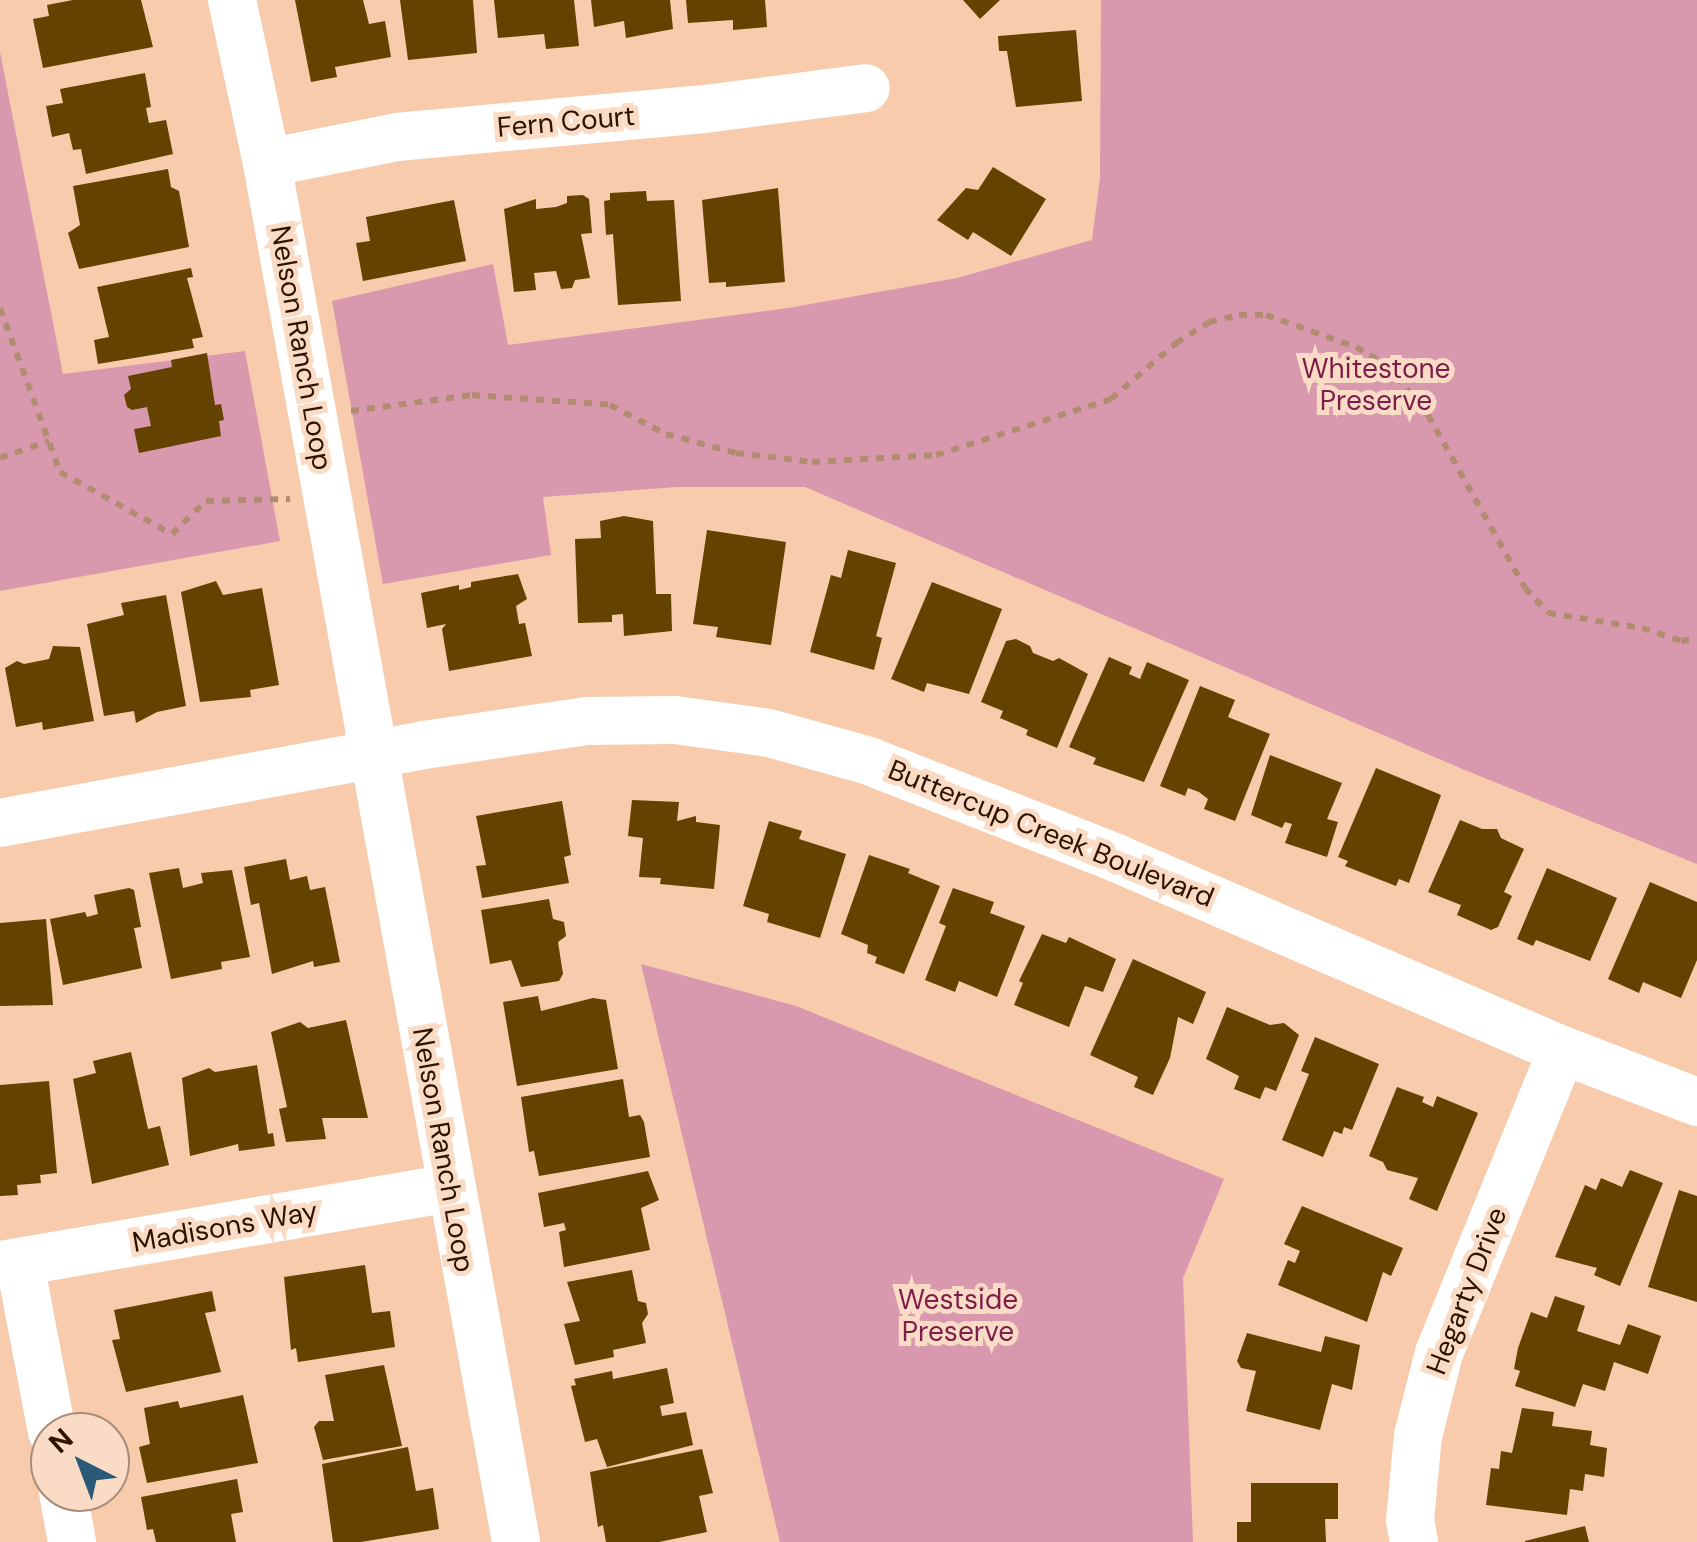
<!DOCTYPE html>
<style>
body{margin:0}
#map{position:relative;width:1697px;height:1542px;overflow:hidden;background:#f7cbab;font-family:"DM Sans",sans-serif}
div>[style]{position:absolute}
.green>*{inset:0;background:#d898ae}
.building>*{inset:0;background:#644200}
.path>*{height:6px;margin-top:-3px;transform-origin:0;background:repeating-linear-gradient(90deg,#b28c71 0 8px,transparent 0 16px)}
.minor>*{height:48px;margin:-24px;padding:0 24px;transform-origin:24px;border-radius:24px;background:#fff}
span{translate:-50% -50%;white-space:nowrap;text-align:center;line-height:1.15;-webkit-text-stroke:10px #fadcc6;paint-order:stroke}
.street-label{font-size:28px;color:#2d1300}
.park-label{font-size:28px;color:#7e1c4a}
.north{position:absolute;left:30px;top:1412px;width:100px;height:100px;box-sizing:border-box;background:#fadcc6;border:2px solid #a88c77;border-radius:50%;rotate:318deg;font-size:28px;font-weight:700;line-height:40px;text-align:center;color:#2d1300}
.north::after{content:'';display:block;margin:auto;width:35px;height:45px;background:#295b79;clip-path:polygon(50% 0,100% 100%,50% 72%,0 100%)}
</style>
<div id="map">
<div class="green">
<div style="clip-path:polygon(1101px 0,1697px 0,1697px 864px,1460px 768px,805px 487px,676px 487px,543px 497px,551px 555px,383px 584px,332px 301px,493px 264px,508px 345px,788px 308px,957px 278px,1092px 240px,1100px 178px)"></div>
<div style="clip-path:polygon(0 52px,63px 374px,245px 351px,280px 541px,0 591px)"></div>
<div style="clip-path:polygon(641px 964px,796px 1006px,1224px 1179px,1183px 1278px,1193px 1542px,780px 1542px)"></div>
</div>
<div class="building">
<div style="clip-path:polygon(73px 0,141px 0,153px 47px,43px 68px,33px 19px,49px 16px,47px 5px)"></div>
<div style="clip-path:polygon(295px 0,363px 0,369px 24px,385px 21px,391px 57px,335px 67px,337px 77px,311px 82px)"></div>
<div style="clip-path:polygon(400px 0,473px 0,477px 53px,408px 60px)"></div>
<div style="clip-path:polygon(494px 0,574px 0,579px 46px,546px 49px,544px 34px,498px 38px)"></div>
<div style="clip-path:polygon(591px 0,670px 0,673px 29px,626px 38px,624px 21px,594px 27px)"></div>
<div style="clip-path:polygon(686px 0,765px 0,767px 27px,733px 30px,733px 20px,688px 23px)"></div>
<div style="clip-path:polygon(963px 0,1000px 0,980px 19px)"></div>
<div style="clip-path:polygon(1076px 30px,1082px 101px,1016px 107px,1007px 51px,999px 51px,998px 36px)"></div>
<div style="clip-path:polygon(145px 73px,151px 107px,146px 108px,149px 123px,166px 120px,173px 154px,86px 174px,81px 149px,73px 150px,69px 133px,52px 137px,46px 106px,63px 103px,60px 89px)"></div>
<div style="clip-path:polygon(993px 167px,1046px 199px,1011px 256px,973px 232px,968px 240px,937px 220px,966px 188px,978px 190px)"></div>
<div style="clip-path:polygon(168px 169px,171px 187px,179px 191px,189px 247px,79px 269px,68px 233px,80px 225px,73px 186px)"></div>
<div style="clip-path:polygon(778px 188px,785px 282px,726px 287px,726px 282px,709px 283px,702px 200px)"></div>
<div style="clip-path:polygon(646px 191px,647px 201px,674px 200px,681px 301px,618px 305px,613px 234px,606px 235px,604px 201px,610px 200px,610px 193px)"></div>
<div style="clip-path:polygon(583px 195px,589px 199px,592px 233px,581px 234px,590px 278px,575px 280px,572px 288px,561px 289px,556px 271px,534px 273px,536px 290px,514px 292px,504px 209px,536px 199px,536px 209px,556px 207px,567px 203px,567px 196px)"></div>
<div style="clip-path:polygon(454px 200px,466px 261px,363px 281px,356px 243px,370px 241px,366px 217px)"></div>
<div style="clip-path:polygon(191px 268px,193px 277px,187px 278px,203px 337px,192px 339px,194px 348px,98px 364px,94px 340px,109px 337px,97px 287px)"></div>
<div style="clip-path:polygon(207px 353px,215px 405px,221px 404px,224px 420px,219px 421px,221px 436px,139px 453px,134px 429px,151px 426px,147px 407px,132px 410px,127px 407px,124px 395px,131px 389px,128px 376px,172px 367px,171px 360px)"></div>
<div style="clip-path:polygon(624px 516px,653px 521px,656px 594px,671px 594px,672px 631px,624px 636px,623px 614px,612px 615px,612px 622px,578px 623px,575px 539px,601px 538px,600px 521px)"></div>
<div style="clip-path:polygon(707px 530px,786px 542px,771px 645px,716px 637px,718px 627px,693px 624px)"></div>
<div style="clip-path:polygon(848px 550px,896px 563px,876px 636px,882px 638px,874px 670px,810px 652px,831px 575px,841px 578px)"></div>
<div style="clip-path:polygon(518px 574px,527px 599px,516px 606px,519px 624px,525px 623px,532px 656px,449px 671px,442px 629px,446px 624px,427px 628px,421px 593px,459px 585px,459px 590px,471px 587px,471px 582px)"></div>
<div style="clip-path:polygon(216px 581px,223px 595px,262px 588px,279px 685px,250px 690px,251px 697px,200px 702px,181px 592px)"></div>
<div style="clip-path:polygon(932px 582px,1002px 609px,969px 694px,927px 683px,924px 692px,891px 679px)"></div>
<div style="clip-path:polygon(166px 595px,186px 706px,157px 712px,136px 723px,134px 711px,104px 716px,87px 624px,124px 615px,121px 603px)"></div>
<div style="clip-path:polygon(1016px 639px,1030px 646px,1033px 653px,1053px 661px,1059px 658px,1088px 674px,1057px 748px,1026px 735px,1028px 730px,1000px 718px,1003px 711px,981px 702px,1006px 641px)"></div>
<div style="clip-path:polygon(53px 646px,80px 647px,94px 721px,43px 730px,42px 722px,16px 727px,5px 668px,17px 661px,24px 664px,49px 659px)"></div>
<div style="clip-path:polygon(1109px 657px,1132px 667px,1129px 674px,1140px 679px,1147px 662px,1189px 680px,1144px 782px,1093px 764px,1096px 758px,1069px 747px)"></div>
<div style="clip-path:polygon(1200px 686px,1235px 700px,1228px 717px,1270px 734px,1235px 821px,1204px 809px,1208px 799px,1199px 792px,1188px 788px,1185px 796px,1160px 786px)"></div>
<div style="clip-path:polygon(1270px 755px,1342px 783px,1327px 819px,1338px 822px,1327px 857px,1285px 843px,1292px 824px,1285px 822px,1282px 828px,1251px 815px)"></div>
<div style="clip-path:polygon(1376px 768px,1441px 795px,1409px 883px,1399px 879px,1396px 886px,1345px 866px,1348px 861px,1338px 857px)"></div>
<div style="clip-path:polygon(632px 800px,679px 802px,677px 821px,696px 816px,696px 822px,720px 825px,714px 889px,660px 884px,661px 878px,639px 877px,643px 838px,628px 836px)"></div>
<div style="clip-path:polygon(562px 801px,571px 855px,564px 857px,569px 883px,482px 898px,476px 866px,486px 865px,476px 816px)"></div>
<div style="clip-path:polygon(1460px 820px,1482px 829px,1497px 829px,1501px 838px,1524px 849px,1504px 892px,1512px 896px,1498px 927px,1491px 930px,1457px 915px,1461px 905px,1428px 892px)"></div>
<div style="clip-path:polygon(769px 821px,802px 831px,799px 839px,846px 854px,820px 938px,767px 922px,769px 914px,743px 906px)"></div>
<div style="clip-path:polygon(869px 855px,910px 869px,908px 873px,940px 886px,904px 974px,875px 963px,877px 957px,867px 953px,868px 945px,841px 934px)"></div>
<div style="clip-path:polygon(286px 859px,290px 880px,307px 876px,310px 890px,325px 887px,340px 962px,314px 967px,313px 961px,272px 974px,259px 903px,251px 905px,244px 867px)"></div>
<div style="clip-path:polygon(179px 868px,183px 888px,203px 883px,201px 873px,232px 870px,250px 957px,221px 962px,222px 969px,171px 979px,149px 873px)"></div>
<div style="clip-path:polygon(1547px 868px,1617px 898px,1590px 961px,1536px 940px,1533px 946px,1517px 939px)"></div>
<div style="clip-path:polygon(1650px 882px,1697px 902px,1697px 960px,1681px 998px,1643px 982px,1639px 993px,1608px 979px)"></div>
<div style="clip-path:polygon(129px 888px,134px 890px,141px 927px,134px 928px,142px 968px,63px 985px,50px 919px,85px 912px,87px 917px,98px 914px,94px 895px)"></div>
<div style="clip-path:polygon(953px 888px,994px 902px,990px 913px,1025px 926px,997px 997px,959px 981px,955px 992px,925px 980px,946px 926px,939px 923px)"></div>
<div style="clip-path:polygon(549px 899px,553px 919px,564px 922px,566px 936px,558px 942px,563px 974px,559px 981px,521px 987px,511px 960px,490px 964px,481px 910px)"></div>
<div style="clip-path:polygon(46px 919px,53px 1005px,0 1006px,0 923px)"></div>
<div style="clip-path:polygon(1042px 934px,1066px 943px,1069px 937px,1116px 959px,1103px 992px,1085px 986px,1069px 1027px,1014px 1005px,1023px 983px,1019px 981px)"></div>
<div style="clip-path:polygon(1133px 959px,1206px 992px,1193px 1024px,1178px 1017px,1170px 1058px,1153px 1095px,1134px 1087px,1138px 1077px,1090px 1055px)"></div>
<div style="clip-path:polygon(538px 996px,541px 1011px,593px 998px,606px 1000px,618px 1069px,517px 1086px,503px 1002px)"></div>
<div style="clip-path:polygon(1227px 1007px,1270px 1025px,1284px 1023px,1299px 1035px,1276px 1091px,1265px 1087px,1260px 1099px,1234px 1089px,1239px 1076px,1206px 1059px)"></div>
<div style="clip-path:polygon(346px 1020px,368px 1118px,322px 1118px,326px 1139px,286px 1142px,279px 1109px,287px 1107px,271px 1032px,300px 1022px,308px 1028px)"></div>
<div style="clip-path:polygon(1315px 1037px,1379px 1064px,1352px 1130px,1344px 1127px,1342px 1134px,1334px 1131px,1323px 1157px,1282px 1140px,1309px 1074px,1301px 1071px)"></div>
<div style="clip-path:polygon(131px 1052px,148px 1129px,160px 1126px,169px 1165px,92px 1184px,73px 1079px,96px 1073px,93px 1061px)"></div>
<div style="clip-path:polygon(257px 1065px,268px 1134px,273px 1133px,275px 1146px,239px 1151px,238px 1144px,190px 1156px,182px 1078px,209px 1068px,215px 1072px)"></div>
<div style="clip-path:polygon(623px 1079px,629px 1117px,640px 1115px,644px 1122px,650px 1157px,539px 1176px,534px 1151px,529px 1152px,521px 1097px)"></div>
<div style="clip-path:polygon(49px 1081px,57px 1173px,40px 1175px,41px 1183px,17px 1185px,18px 1195px,0 1196px,0 1085px)"></div>
<div style="clip-path:polygon(1397px 1087px,1424px 1097px,1422px 1102px,1433px 1107px,1437px 1096px,1478px 1113px,1437px 1211px,1409px 1199px,1418px 1178px,1387px 1170px,1383px 1162px,1369px 1156px)"></div>
<div style="clip-path:polygon(1630px 1170px,1663px 1183px,1620px 1286px,1594px 1275px,1597px 1268px,1555px 1257px,1585px 1185px,1596px 1190px,1601px 1178px,1622px 1187px)"></div>
<div style="clip-path:polygon(648px 1171px,659px 1200px,641px 1208px,650px 1250px,564px 1267px,559px 1232px,566px 1230px,564px 1223px,544px 1227px,538px 1193px)"></div>
<div style="clip-path:polygon(1679px 1190px,1697px 1196px,1697px 1302px,1648px 1287px)"></div>
<div style="clip-path:polygon(1302px 1206px,1403px 1248px,1391px 1276px,1383px 1272px,1367px 1322px,1278px 1285px,1288px 1260px,1295px 1263px,1300px 1251px,1284px 1244px)"></div>
<div style="clip-path:polygon(365px 1265px,372px 1313px,390px 1311px,395px 1347px,298px 1362px,296px 1348px,291px 1350px,284px 1277px)"></div>
<div style="clip-path:polygon(632px 1270px,638px 1301px,646px 1303px,648px 1314px,642px 1323px,646px 1343px,613px 1350px,614px 1357px,575px 1365px,564px 1324px,580px 1321px,567px 1282px)"></div>
<div style="clip-path:polygon(212px 1291px,216px 1311px,205px 1313px,221px 1372px,126px 1392px,112px 1340px,120px 1339px,114px 1310px)"></div>
<div style="clip-path:polygon(1555px 1296px,1585px 1306px,1577px 1331px,1620px 1345px,1628px 1324px,1661px 1336px,1648px 1374px,1614px 1362px,1605px 1391px,1583px 1384px,1575px 1407px,1515px 1386px,1520px 1371px,1514px 1369px,1518px 1348px,1531px 1312px,1547px 1318px)"></div>
<div style="clip-path:polygon(1247px 1333px,1321px 1352px,1325px 1336px,1360px 1345px,1352px 1390px,1332px 1384px,1320px 1430px,1246px 1411px,1256px 1371px,1241px 1368px,1237px 1361px)"></div>
<div style="clip-path:polygon(384px 1365px,402px 1446px,323px 1460px,314px 1427px,319px 1421px,334px 1421px,325px 1375px)"></div>
<div style="clip-path:polygon(667px 1368px,674px 1403px,660px 1406px,662px 1416px,686px 1412px,693px 1445px,607px 1467px,597px 1439px,585px 1442px,571px 1386px,576px 1385px,574px 1379px,612px 1371px,613px 1379px)"></div>
<div style="clip-path:polygon(243px 1395px,258px 1463px,147px 1483px,139px 1447px,150px 1444px,144px 1408px,178px 1401px,180px 1408px)"></div>
<div style="clip-path:polygon(1522px 1408px,1554px 1412px,1552px 1426px,1592px 1431px,1590px 1445px,1607px 1448px,1604px 1477px,1585px 1474px,1583px 1491px,1570px 1489px,1567px 1515px,1486px 1505px,1491px 1468px,1499px 1469px,1501px 1451px,1512px 1453px)"></div>
<div style="clip-path:polygon(408px 1447px,416px 1491px,433px 1488px,439px 1529px,361px 1542px,333px 1542px,322px 1464px)"></div>
<div style="clip-path:polygon(702px 1449px,713px 1493px,699px 1496px,707px 1532px,659px 1542px,606px 1542px,603px 1525px,598px 1527px,590px 1472px)"></div>
<div style="clip-path:polygon(237px 1479px,243px 1512px,231px 1514px,236px 1542px,156px 1542px,153px 1529px,147px 1530px,141px 1497px)"></div>
<div style="clip-path:polygon(1251px 1483px,1338px 1483px,1338px 1519px,1325px 1519px,1326px 1542px,1237px 1542px,1237px 1522px,1251px 1522px)"></div>
<div style="clip-path:polygon(1585px 1526px,1589px 1542px,1525px 1542px,1525px 1541px)"></div>
</div>
<div class="path">
<div style="left:0;top:308px;width:175px;rotate:69.9deg"></div>
<div style="left:60px;top:472px;width:128px;rotate:29deg"></div>
<div style="left:172px;top:534px;width:47px;rotate:-44.1deg"></div>
<div style="left:206px;top:501px;width:84px;rotate:-1.4deg"></div>
<div style="left:351px;top:411px;width:122px;rotate:-7.5deg"></div>
<div style="left:472px;top:395px;width:138px;rotate:4.1deg"></div>
<div style="left:610px;top:405px;width:63px;rotate:27.4deg"></div>
<div style="left:666px;top:434px;width:73px;rotate:15.2deg"></div>
<div style="left:736px;top:453px;width:77px;rotate:6.8deg"></div>
<div style="left:812px;top:462px;width:124px;rotate:-3.2deg"></div>
<div style="left:936px;top:455px;width:184px;rotate:-17.7deg"></div>
<div style="left:1111px;top:399px;width:86px;rotate:-40.7deg"></div>
<div style="left:1176px;top:343px;width:39px;rotate:-32deg"></div>
<div style="left:1209px;top:322px;width:31px;rotate:-13deg"></div>
<div style="left:1239px;top:315px;width:27px"></div>
<div style="left:1266px;top:315px;width:96px;rotate:19.6deg"></div>
<div style="left:1356px;top:347px;width:34px;rotate:30deg"></div>
<div style="left:1386px;top:364px;width:66px;rotate:50.5deg"></div>
<div style="left:1428px;top:415px;width:198px;rotate:60.7deg"></div>
<div style="left:1525px;top:588px;width:34px;rotate:47deg"></div>
<div style="left:1548px;top:613px;width:95px;rotate:9.1deg"></div>
<div style="left:1642px;top:628px;width:41px;rotate:18.4deg"></div>
<div style="left:1681px;top:641px;width:16px;rotate:-7deg"></div>
<div style="left:0;top:458px;width:52px;rotate:-19.1deg"></div>
</div>
<div class="minor">
<div style="left:232px;top:0;width:167px;rotate:77.9deg"></div>
<div style="left:267px;top:163px;width:1401px;rotate:79.76deg"></div>
<div style="left:267px;top:163px;width:133px;rotate:-11.3deg"></div>
<div style="left:397px;top:137px;width:309px;rotate:-5.2deg"></div>
<div style="left:705px;top:109px;width:162px;rotate:-7.4deg"></div>
<div style="left:0;top:823px;width:431px;rotate:-10.4deg"></div>
<div style="left:424px;top:745px;width:165px;rotate:-8.4deg"></div>
<div style="left:587px;top:721px;width:88px;rotate:-0.7deg"></div>
<div style="left:675px;top:720px;width:95px;rotate:7.9deg"></div>
<div style="left:769px;top:733px;width:104px;rotate:15.6deg"></div>
<div style="left:869px;top:761px;width:265px;rotate:21.4deg"></div>
<div style="left:1116px;top:858px;width:486px;rotate:23.3deg"></div>
<div style="left:1562px;top:1050px;width:145px;rotate:21.1deg"></div>
<div style="left:20px;top:1264px;width:171px;rotate:79.2deg"></div>
<div style="left:0;top:1265px;width:456px;rotate:-9.7deg"></div>
<div style="left:63px;top:1492px;width:51px;rotate:79.8deg"></div>
<div style="left:1414px;top:1542px;width:22px;rotate:-100deg"></div>
<div style="left:1410px;top:1520px;width:84px;rotate:-84.6deg"></div>
<div style="left:1418px;top:1436px;width:86px;rotate:-75.8deg"></div>
<div style="left:1439px;top:1353px;width:327px;rotate:-67.9deg"></div>
</div>
<div class="street-label">
<span style="left:566px;top:122px;rotate:-5deg">Fern Court</span>
<span style="left:301px;top:348px;rotate:80deg">Nelson Ranch Loop</span>
<span style="left:1051px;top:834px;rotate:22deg">Buttercup Creek Boulevard</span>
<span style="left:443px;top:1150px;rotate:80deg">Nelson Ranch Loop</span>
<span style="left:225px;top:1227px;rotate:-10deg">Madisons Way</span>
<span style="left:1467px;top:1291px;rotate:-69deg">Hegarty Drive</span>
</div>
<div class="park-label">
<span style="left:1376px;top:385px">Whitestone<br>Preserve</span>
<span style="left:958px;top:1316px">Westside<br>Preserve</span>
</div>
<div class="north">N</div>
</div>
